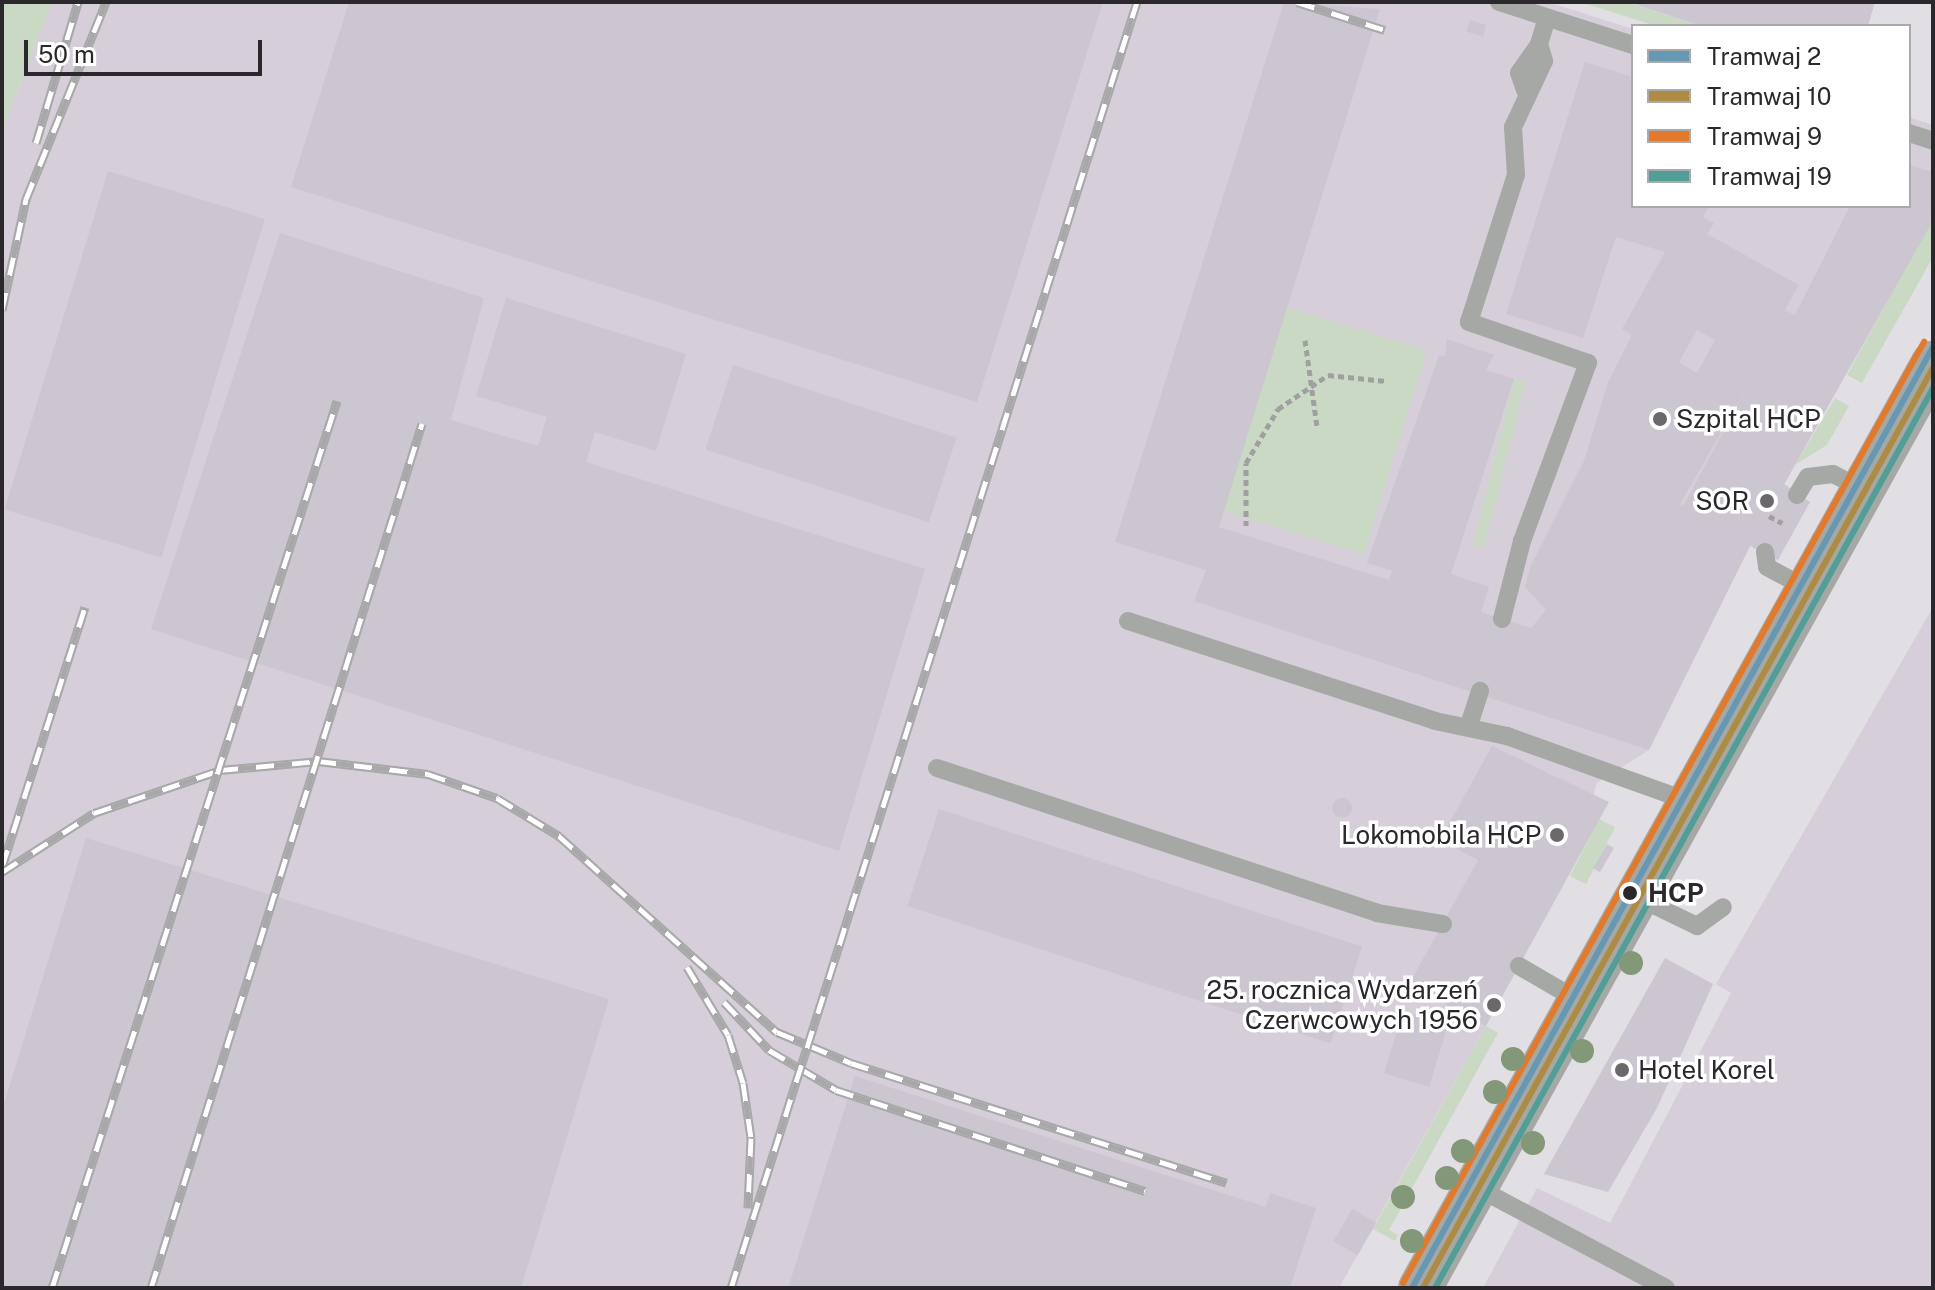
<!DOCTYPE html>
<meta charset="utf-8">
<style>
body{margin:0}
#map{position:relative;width:1935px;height:1290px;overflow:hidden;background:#e2dfe4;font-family:"Public Sans",sans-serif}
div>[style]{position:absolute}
.built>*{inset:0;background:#d6cfda}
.green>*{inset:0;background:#cad9c4;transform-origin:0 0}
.building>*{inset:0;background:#ccc6d0;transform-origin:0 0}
.round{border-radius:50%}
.path>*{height:5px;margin-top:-2.5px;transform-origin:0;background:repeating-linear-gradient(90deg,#a1a0a0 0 6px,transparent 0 10px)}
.service>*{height:18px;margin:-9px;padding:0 9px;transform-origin:9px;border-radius:9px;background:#a6a8a5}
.tertiary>*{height:44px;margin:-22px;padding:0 22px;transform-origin:22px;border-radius:22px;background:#a6a8a5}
.rail>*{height:9px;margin-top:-4.5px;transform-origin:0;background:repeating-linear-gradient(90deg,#fff 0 18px,#a8a8a8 0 36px);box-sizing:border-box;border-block:2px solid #a8a8a8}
.tram-1>*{height:6px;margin:-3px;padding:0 3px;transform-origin:3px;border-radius:3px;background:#6698b4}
.tram-2>*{height:6px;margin:-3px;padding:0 3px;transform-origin:3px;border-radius:3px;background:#ae8b43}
.tram-3>*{height:6px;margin:-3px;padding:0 3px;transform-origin:3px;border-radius:3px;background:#e3792a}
.tram-4>*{height:6px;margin:-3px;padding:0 3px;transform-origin:3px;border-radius:3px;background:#509e97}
.trees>*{width:24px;height:24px;margin:-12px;border-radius:50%;background:#839779}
.dots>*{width:22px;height:22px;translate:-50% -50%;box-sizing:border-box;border:4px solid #fff;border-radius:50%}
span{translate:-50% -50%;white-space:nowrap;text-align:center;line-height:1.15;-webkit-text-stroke:7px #fff;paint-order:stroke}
.poi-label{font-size:26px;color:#2b282c}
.left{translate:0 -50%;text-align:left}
.right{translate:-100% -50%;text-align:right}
.stop-label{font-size:26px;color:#2b282c;font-weight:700}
.frame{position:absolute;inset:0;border:4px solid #2b282c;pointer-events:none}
.legend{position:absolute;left:1631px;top:24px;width:280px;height:184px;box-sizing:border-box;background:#fff;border:2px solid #aaa9ab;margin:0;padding:10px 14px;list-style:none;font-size:24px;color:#2b282c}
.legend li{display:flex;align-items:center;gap:16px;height:40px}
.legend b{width:40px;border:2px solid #aaa9ab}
.scale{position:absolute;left:24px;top:40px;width:238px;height:36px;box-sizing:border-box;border:4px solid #2b282c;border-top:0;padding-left:10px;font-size:24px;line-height:28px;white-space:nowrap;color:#2b282c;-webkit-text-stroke:6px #fff;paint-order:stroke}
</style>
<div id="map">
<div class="built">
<div style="clip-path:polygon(52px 2px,1548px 2px,1633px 29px,1633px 206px,1909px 206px,1909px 117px,1933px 125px,1933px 218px,1750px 546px,1649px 750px,1597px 783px,1593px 797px,1547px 772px,1544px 778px,1458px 1011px,1486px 1026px,1339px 1288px,2px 1288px,2px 131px)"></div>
<div style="clip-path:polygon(1933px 607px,1933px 1288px,1483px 1288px,1537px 1188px,1610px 1223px,1731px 993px,1716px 984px)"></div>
</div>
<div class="green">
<div style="clip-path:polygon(2px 2px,52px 2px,2px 131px)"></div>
<div style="clip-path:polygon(1580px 2px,1626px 2px,1701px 26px,1656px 26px)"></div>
<div style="clip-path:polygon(1933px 218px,1933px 257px,1862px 383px,1847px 375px)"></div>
<div style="left:1285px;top:307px;width:148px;height:213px;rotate:17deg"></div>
<div style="left:1514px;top:379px;width:12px;height:171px;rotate:14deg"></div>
<div style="clip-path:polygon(1835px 398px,1849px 406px,1827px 445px,1795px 465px)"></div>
<div style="left:1599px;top:819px;width:18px;height:64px;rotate:27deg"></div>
<div style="clip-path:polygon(1486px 1026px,1498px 1033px,1389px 1230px,1398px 1235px,1395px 1241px,1373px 1229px)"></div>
</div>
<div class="building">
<div style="clip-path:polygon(349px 2px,1103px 2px,977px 402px,291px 187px)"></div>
<div style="clip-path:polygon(evenodd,1284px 2px,1380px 9px,1219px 527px,1389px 580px,1392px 571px,1367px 563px,1439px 355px,1445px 356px,1447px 339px,1494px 355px,1486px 370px,1514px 379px,1451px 574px,1489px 587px,1481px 612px,1531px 628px,1546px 610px,1525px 587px,1531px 565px,1584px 461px,1608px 382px,1632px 335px,1622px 329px,1665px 252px,1616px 237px,1583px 338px,1506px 314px,1585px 62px,1633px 77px,1633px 206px,1709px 206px,1703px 217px,1714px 223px,1707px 234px,1799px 285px,1785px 310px,1795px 315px,1850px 206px,1909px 206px,1909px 165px,1933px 172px,1930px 226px,1784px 484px,1810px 502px,1778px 560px,1750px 546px,1649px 750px,1194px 601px,1206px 570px,1115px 542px,1284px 2px,1697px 330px,1715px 340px,1697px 373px,1679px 362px,1697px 330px,1284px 2px,1751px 381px,1683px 506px,1680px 504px,1751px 381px)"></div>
<div style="clip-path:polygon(1628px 2px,1875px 2px,1868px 26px,1701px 26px)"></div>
<div style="left:1470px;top:20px;width:17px;height:12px;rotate:17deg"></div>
<div style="left:108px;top:171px;width:164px;height:354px;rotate:17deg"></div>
<div style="clip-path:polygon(280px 233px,484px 298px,451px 420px,538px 446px,547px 417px,476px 396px,506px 298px,686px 354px,656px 451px,595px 432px,586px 462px,925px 569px,839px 851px,151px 629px)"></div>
<div style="left:733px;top:365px;width:235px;height:89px;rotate:18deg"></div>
<div style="clip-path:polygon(1492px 746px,1609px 802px,1486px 1026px,1409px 984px,1478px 860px,1440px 840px)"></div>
<div class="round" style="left:1332px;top:798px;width:20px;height:20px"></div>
<div style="left:939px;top:809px;width:445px;height:102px;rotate:18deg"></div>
<div style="clip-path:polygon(86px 838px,609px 999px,521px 1288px,2px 1288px,2px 1110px)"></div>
<div style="left:1607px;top:844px;width:8px;height:28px;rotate:30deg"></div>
<div style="clip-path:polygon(1665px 958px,1713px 984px,1657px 1108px,1608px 1192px,1544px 1174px)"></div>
<div style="left:1403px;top:1011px;width:47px;height:65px;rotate:17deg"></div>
<div style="clip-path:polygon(855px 1076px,1266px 1207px,1270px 1193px,1316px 1208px,1290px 1288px,788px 1288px)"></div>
<div style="left:1352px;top:1209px;width:28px;height:37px;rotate:30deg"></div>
</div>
<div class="path">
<div style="left:1305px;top:340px;width:87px;rotate:82.1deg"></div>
<div style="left:1769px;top:516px;width:15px;rotate:28deg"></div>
<div style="left:1246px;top:526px;width:63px;rotate:-90deg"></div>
<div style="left:1246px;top:463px;width:63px;rotate:-59.3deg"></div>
<div style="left:1278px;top:409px;width:60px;rotate:-34.2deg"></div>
<div style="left:1328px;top:375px;width:58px;rotate:5.9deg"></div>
</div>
<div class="service">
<div style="left:1499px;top:2px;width:141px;rotate:17.8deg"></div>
<div style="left:1525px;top:90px;width:18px;rotate:-109deg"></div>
<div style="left:1519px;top:73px;width:35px;rotate:-55deg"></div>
<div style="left:1909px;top:133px;width:25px;rotate:18deg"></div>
<div style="left:1797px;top:495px;width:21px;rotate:-59deg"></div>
<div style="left:1808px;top:477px;width:25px;rotate:-7deg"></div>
<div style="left:1833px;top:474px;width:34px;rotate:27deg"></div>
<div style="left:1765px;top:552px;width:15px;rotate:82deg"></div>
<div style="left:1767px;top:567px;width:47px;rotate:28.2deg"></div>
<div style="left:1502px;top:619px;width:81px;rotate:-75.6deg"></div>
<div style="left:1522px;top:541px;width:190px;rotate:-69.7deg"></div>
<div style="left:1588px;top:363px;width:126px;rotate:-161deg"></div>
<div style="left:1469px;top:322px;width:154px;rotate:-72.3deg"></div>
<div style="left:1516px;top:175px;width:48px;rotate:-93.6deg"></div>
<div style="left:1513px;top:127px;width:73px;rotate:-64.8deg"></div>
<div style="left:1544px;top:61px;width:18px;rotate:-106deg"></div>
<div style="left:1539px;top:44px;width:27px;rotate:-73deg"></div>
<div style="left:1128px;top:621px;width:323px;rotate:18deg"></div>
<div style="left:1435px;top:721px;width:74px;rotate:11.8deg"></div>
<div style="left:1507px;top:736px;width:195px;rotate:19.8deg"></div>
<div style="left:1469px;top:725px;width:36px;rotate:-72deg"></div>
<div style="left:937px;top:768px;width:463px;rotate:18.2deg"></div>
<div style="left:1377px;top:913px;width:67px;rotate:9.5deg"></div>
<div style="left:1637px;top:897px;width:67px;rotate:25.8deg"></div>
<div style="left:1697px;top:926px;width:32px;rotate:-36deg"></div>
<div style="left:1519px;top:966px;width:69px;rotate:30.3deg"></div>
<div style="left:1476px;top:1187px;width:215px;rotate:28deg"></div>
</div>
<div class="tertiary">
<div style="left:1420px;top:1288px;width:1058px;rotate:-60.99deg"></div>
</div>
<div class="rail">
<div style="left:1297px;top:2px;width:92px;rotate:17.7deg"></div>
<div style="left:36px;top:143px;width:147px;rotate:-73.4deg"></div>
<div style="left:2px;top:310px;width:114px;rotate:-77.8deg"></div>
<div style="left:26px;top:199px;width:213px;rotate:-67.9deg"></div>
<div style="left:2px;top:867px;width:273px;rotate:-72.3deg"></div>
<div style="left:2px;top:872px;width:109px;rotate:-32.7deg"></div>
<div style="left:94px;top:813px;width:133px;rotate:-18.8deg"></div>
<div style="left:220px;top:770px;width:98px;rotate:-5.2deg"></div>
<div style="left:318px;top:761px;width:111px;rotate:6.7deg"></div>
<div style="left:428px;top:774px;width:73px;rotate:19.2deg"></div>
<div style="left:497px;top:798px;width:73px;rotate:31.5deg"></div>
<div style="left:559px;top:836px;width:293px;rotate:42deg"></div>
<div style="left:777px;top:1032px;width:80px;rotate:22.7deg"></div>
<div style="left:851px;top:1063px;width:394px;rotate:17.7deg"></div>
<div style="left:687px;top:967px;width:79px;rotate:58.9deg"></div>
<div style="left:728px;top:1035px;width:50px;rotate:72.6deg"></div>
<div style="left:743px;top:1083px;width:56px;rotate:81.7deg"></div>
<div style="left:751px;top:1138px;width:70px;rotate:92.5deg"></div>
<div style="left:724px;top:1002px;width:66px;rotate:46.8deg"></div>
<div style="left:769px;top:1050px;width:78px;rotate:30.8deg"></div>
<div style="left:836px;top:1090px;width:325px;rotate:18.1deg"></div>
<div style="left:52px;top:1288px;width:932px;rotate:-72.19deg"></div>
<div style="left:151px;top:1288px;width:906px;rotate:-72.59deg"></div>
<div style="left:731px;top:1288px;width:1349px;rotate:-72.48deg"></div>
</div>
<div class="tram-1">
<div style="left:1412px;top:1288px;width:1076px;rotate:-61.03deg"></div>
</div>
<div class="tram-2">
<div style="left:1423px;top:1288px;width:1052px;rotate:-61deg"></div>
</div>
<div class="tram-3">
<div style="left:1403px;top:1283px;width:1076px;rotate:-61.03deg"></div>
</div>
<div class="tram-4">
<div style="left:1435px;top:1288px;width:1029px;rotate:-61.04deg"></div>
</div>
<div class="trees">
<div style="left:1631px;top:963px"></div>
<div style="left:1582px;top:1051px"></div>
<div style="left:1513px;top:1059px"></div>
<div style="left:1495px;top:1092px"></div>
<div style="left:1533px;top:1143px"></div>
<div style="left:1463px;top:1151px"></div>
<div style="left:1447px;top:1178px"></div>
<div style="left:1403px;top:1197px"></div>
<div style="left:1412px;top:1241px"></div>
</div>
<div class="dots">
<div style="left:1660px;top:419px;background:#6b686c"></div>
<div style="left:1767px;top:501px;background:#6b686c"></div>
<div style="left:1557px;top:835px;background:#6b686c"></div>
<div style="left:1630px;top:893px;background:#2b282c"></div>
<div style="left:1494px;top:1005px;background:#6b686c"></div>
<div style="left:1622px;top:1070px;background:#6b686c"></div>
</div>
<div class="poi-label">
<span class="left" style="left:1676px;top:419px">Szpital HCP</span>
<span class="right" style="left:1749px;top:501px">SOR</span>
<span class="right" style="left:1541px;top:835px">Lokomobila HCP</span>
<span class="right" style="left:1478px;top:1005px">25. rocznica Wydarzeń<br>Czerwcowych 1956</span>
<span class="left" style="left:1638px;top:1070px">Hotel Korel</span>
</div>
<div class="stop-label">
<span class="left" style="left:1648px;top:893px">HCP</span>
</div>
<div class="frame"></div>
<ul class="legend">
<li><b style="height:10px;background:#6698b4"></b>Tramwaj 2</li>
<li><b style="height:10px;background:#ae8b43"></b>Tramwaj 10</li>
<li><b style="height:10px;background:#e3792a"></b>Tramwaj 9</li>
<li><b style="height:10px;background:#509e97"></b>Tramwaj 19</li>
</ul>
<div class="scale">50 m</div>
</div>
